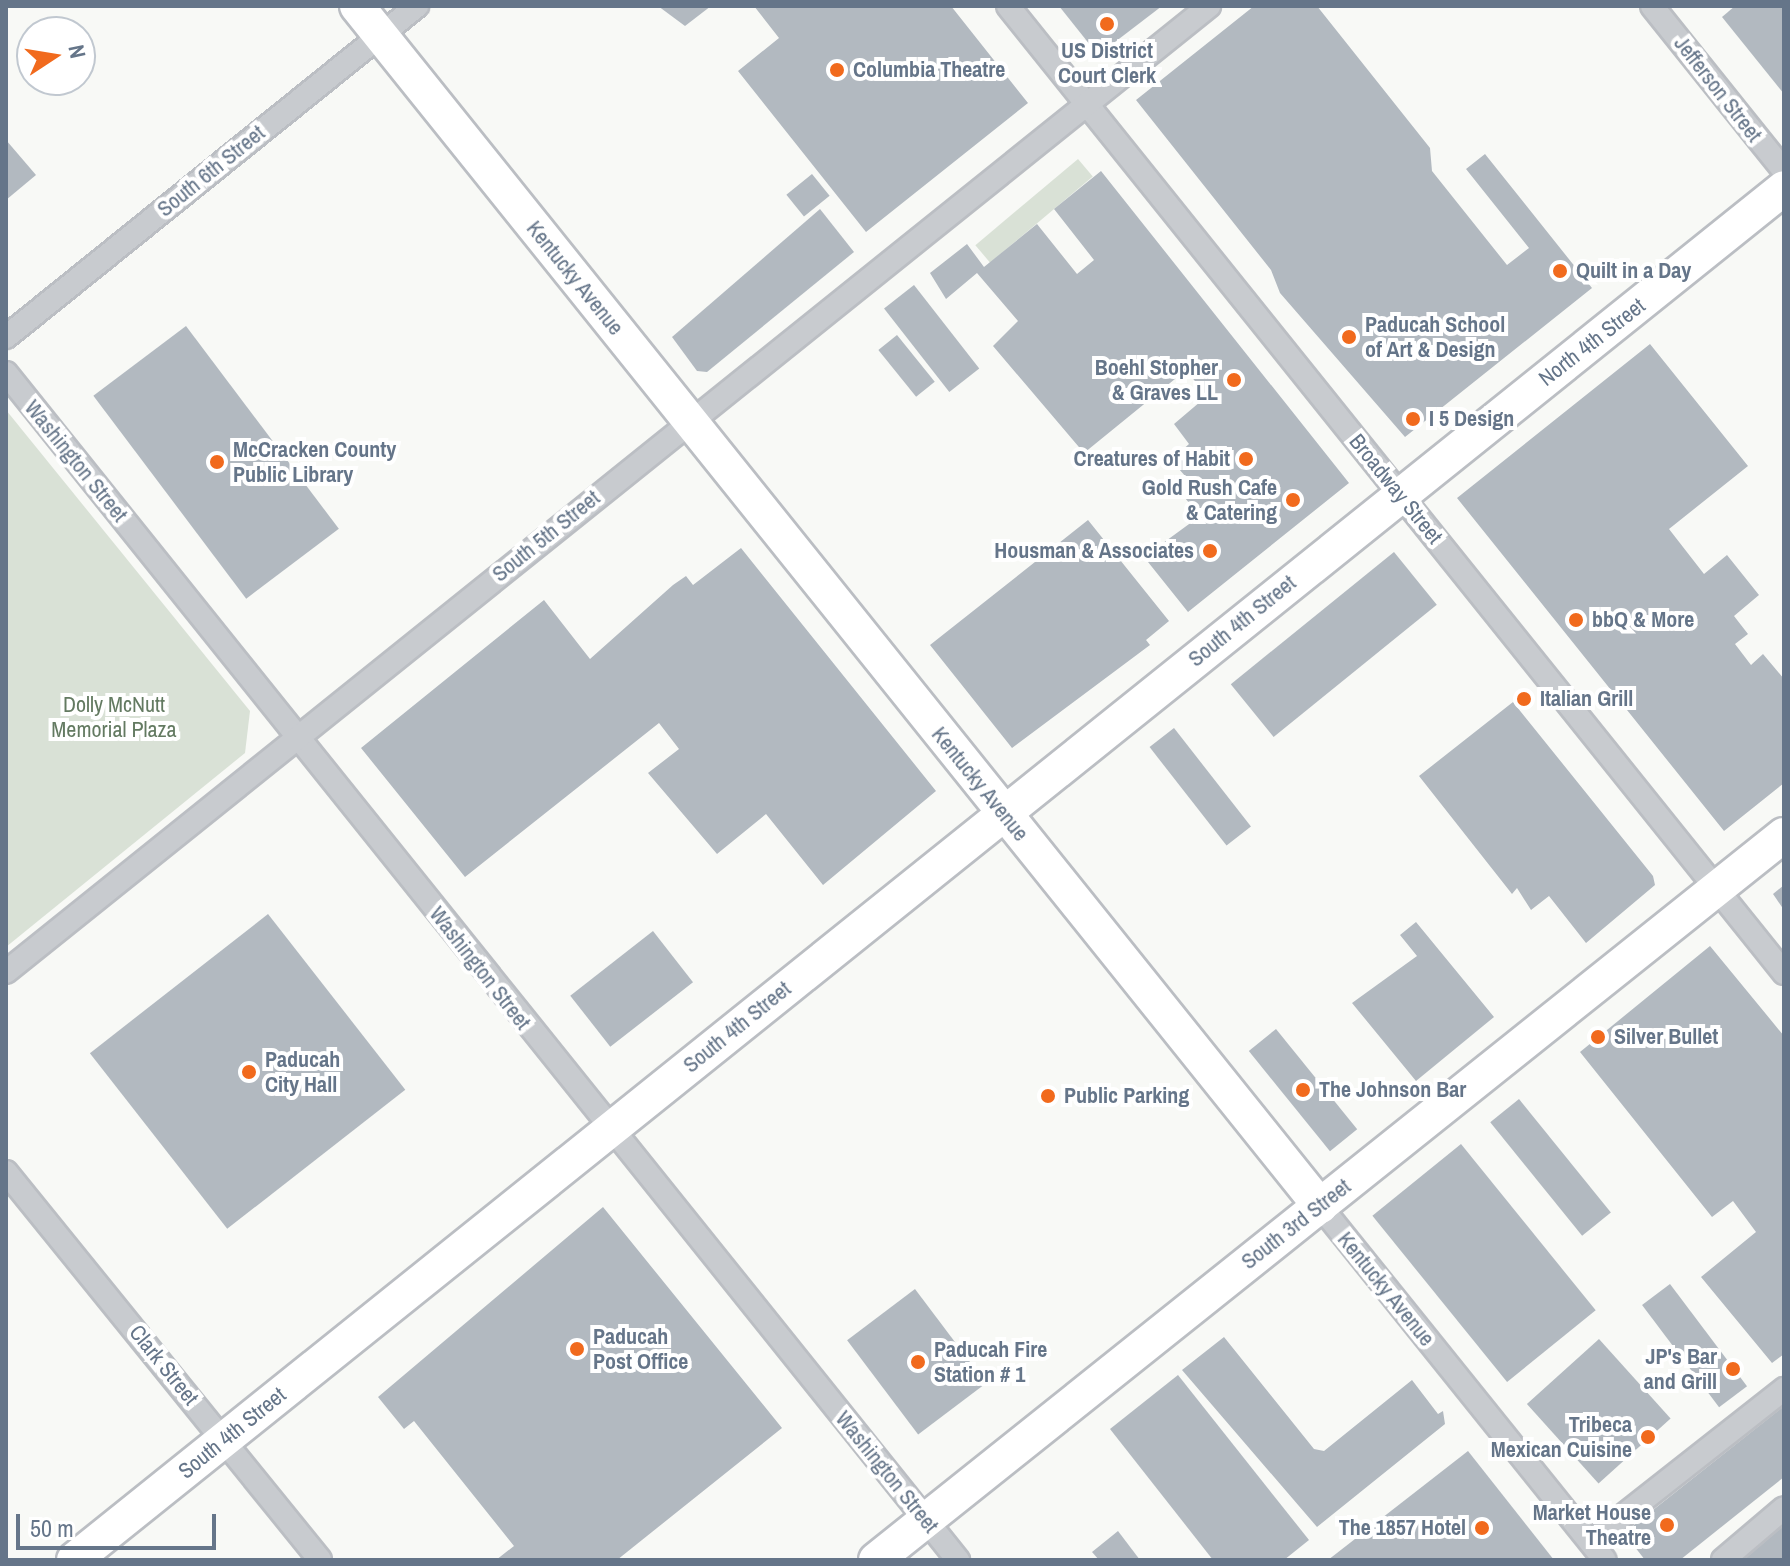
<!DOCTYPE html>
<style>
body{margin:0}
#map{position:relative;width:1790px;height:1566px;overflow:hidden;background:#f8f9f6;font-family:"Archivo Narrow",sans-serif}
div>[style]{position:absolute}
.green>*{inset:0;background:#d9e1d6;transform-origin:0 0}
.building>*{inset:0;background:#b2b9c0;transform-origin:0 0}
.roads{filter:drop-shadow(2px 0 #bbbec3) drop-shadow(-2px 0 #bbbec3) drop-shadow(0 2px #bbbec3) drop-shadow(0 -2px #bbbec3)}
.street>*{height:22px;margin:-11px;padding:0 11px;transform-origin:11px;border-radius:11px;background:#c8cbcf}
.primary>*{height:34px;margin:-17px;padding:0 17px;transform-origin:17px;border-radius:17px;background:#fff}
.dots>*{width:22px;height:22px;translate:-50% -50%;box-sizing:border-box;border:4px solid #fff;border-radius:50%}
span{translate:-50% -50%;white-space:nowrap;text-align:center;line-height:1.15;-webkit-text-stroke:8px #fff;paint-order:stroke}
.poi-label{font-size:22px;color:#657589;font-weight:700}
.left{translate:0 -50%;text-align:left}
.right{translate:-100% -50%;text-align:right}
.street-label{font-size:22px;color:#657589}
.park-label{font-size:22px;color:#637a61}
.frame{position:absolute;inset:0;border:8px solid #657589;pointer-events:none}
.north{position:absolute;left:16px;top:16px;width:80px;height:80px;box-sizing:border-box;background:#fff;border:2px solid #c1c8d0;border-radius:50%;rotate:78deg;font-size:22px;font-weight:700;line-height:32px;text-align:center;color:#657589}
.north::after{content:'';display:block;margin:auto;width:28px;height:36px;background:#f16a1d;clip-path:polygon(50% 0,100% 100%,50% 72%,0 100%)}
.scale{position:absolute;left:16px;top:1514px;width:200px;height:36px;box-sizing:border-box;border:4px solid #657589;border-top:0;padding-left:10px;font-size:24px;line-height:28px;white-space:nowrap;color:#657589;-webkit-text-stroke:6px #fff;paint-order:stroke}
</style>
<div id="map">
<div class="green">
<div style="left:1078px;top:159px;width:23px;height:134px;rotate:50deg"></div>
<div style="clip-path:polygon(6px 410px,250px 711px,245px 753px,6px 947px)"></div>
</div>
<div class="building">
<div style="clip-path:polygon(658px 6px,711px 6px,685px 26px)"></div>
<div style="clip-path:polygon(754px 6px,951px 6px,1028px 103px,866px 232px,738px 71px,779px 38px)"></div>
<div style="clip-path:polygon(1059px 6px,1162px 6px,1098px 55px)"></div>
<div style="clip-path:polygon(1254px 6px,1317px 6px,1430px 148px,1432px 171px,1507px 265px,1529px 248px,1466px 169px,1485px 154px,1592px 288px,1405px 437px,1280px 293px,1271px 270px,1136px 100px)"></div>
<div style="clip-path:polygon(1735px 6px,1784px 6px,1784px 94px,1722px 17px)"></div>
<div style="clip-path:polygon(6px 140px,36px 175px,6px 200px)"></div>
<div style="clip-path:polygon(1101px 171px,1349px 483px,1188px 612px,1144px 557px,1200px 516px,1180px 492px,1186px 477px,1171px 460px,1189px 444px,1174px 424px,1207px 396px,1186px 370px,1084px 453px,993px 346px,1018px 321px,977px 273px,946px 299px,930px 273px,967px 244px,984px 267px,1037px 224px,1077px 274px,1094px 260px,1054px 209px)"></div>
<div style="left:812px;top:174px;width:28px;height:33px;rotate:51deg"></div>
<div style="clip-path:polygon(820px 209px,854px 252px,707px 372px,697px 371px,672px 337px)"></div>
<div style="left:914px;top:285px;width:106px;height:38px;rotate:52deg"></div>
<div style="left:186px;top:326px;width:254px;height:116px;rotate:53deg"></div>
<div style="left:897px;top:335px;width:60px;height:24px;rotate:51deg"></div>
<div style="clip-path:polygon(1650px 344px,1748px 466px,1669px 529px,1704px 574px,1727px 555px,1759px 595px,1734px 616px,1748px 634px,1735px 644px,1751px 665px,1763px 654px,1784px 679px,1784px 783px,1724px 831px,1457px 498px)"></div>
<div style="clip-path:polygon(1088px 520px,1169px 621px,1146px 640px,1150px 645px,1012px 748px,930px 645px)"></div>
<div style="clip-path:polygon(741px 548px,936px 791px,823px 885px,766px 814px,717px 854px,648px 773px,679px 749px,659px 723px,465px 877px,361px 748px,544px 600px,590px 659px,673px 585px,686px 576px,693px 585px)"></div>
<div style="left:1394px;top:552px;width:68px;height:210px;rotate:51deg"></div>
<div style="clip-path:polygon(1513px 702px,1653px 876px,1655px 885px,1586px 943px,1549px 896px,1531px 910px,1517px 888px,1512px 894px,1419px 776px)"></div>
<div style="left:1174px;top:728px;width:125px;height:31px;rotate:52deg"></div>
<div style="clip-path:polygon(1784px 885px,1784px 910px,1773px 894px)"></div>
<div style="left:268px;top:914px;width:223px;height:226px;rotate:52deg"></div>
<div style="clip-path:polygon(1416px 922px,1494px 1017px,1416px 1081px,1352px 1003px,1417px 956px,1400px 935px)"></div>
<div style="left:653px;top:931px;width:65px;height:105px;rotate:52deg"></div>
<div style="clip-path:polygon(1710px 946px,1784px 1036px,1784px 1354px,1772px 1363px,1701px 1277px,1756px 1232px,1733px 1201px,1712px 1217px,1580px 1052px)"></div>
<div style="left:1276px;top:1029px;width:129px;height:35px;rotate:51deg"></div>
<div style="left:1519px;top:1099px;width:146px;height:37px;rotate:51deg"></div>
<div style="left:1461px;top:1144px;width:214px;height:114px;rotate:51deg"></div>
<div style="clip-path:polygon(603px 1207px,782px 1428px,617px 1560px,496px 1560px,514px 1546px,414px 1421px,404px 1429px,378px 1397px)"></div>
<div style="left:1670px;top:1284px;width:128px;height:35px;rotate:53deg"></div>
<div style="left:915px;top:1289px;width:118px;height:85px;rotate:53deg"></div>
<div style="clip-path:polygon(1224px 1337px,1314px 1449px,1324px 1451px,1412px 1380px,1438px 1414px,1443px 1411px,1445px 1424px,1317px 1527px,1182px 1370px)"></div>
<div style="left:1599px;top:1339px;width:107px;height:97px;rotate:48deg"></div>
<div style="clip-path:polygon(1178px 1375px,1309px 1540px,1284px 1560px,1213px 1560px,1110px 1429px)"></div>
<div style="clip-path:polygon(1784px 1406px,1784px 1477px,1680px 1560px,1645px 1560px,1624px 1533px)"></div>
<div style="clip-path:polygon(1468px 1451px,1554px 1560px,1328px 1560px)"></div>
<div style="clip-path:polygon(1784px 1525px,1784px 1560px,1741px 1560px)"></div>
<div style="clip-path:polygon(1118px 1531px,1140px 1560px,1099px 1560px,1092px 1552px)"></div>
</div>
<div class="roads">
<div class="street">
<div style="left:1008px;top:6px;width:1240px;rotate:51.25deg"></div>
<div style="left:1652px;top:6px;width:211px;rotate:51.3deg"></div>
<div style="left:6px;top:337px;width:528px;rotate:-38.85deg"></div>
<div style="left:6px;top:373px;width:1522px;rotate:51.27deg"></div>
<div style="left:6px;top:972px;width:1543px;rotate:-38.76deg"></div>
<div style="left:6px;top:1172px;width:499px;rotate:51deg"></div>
<div style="left:1320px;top:1206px;width:454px;rotate:51.2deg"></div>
<div style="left:1591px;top:1541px;width:246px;rotate:-38.2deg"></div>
<div style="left:1723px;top:1560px;width:80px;rotate:-40.4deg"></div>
</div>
<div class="primary">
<div style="left:357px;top:6px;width:1539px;rotate:51.25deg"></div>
<div style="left:74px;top:1560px;width:2192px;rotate:-38.74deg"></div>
<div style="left:876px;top:1560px;width:1162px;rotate:-38.61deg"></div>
</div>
</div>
<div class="dots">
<div style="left:1107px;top:24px;background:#f16a1d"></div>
<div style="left:837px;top:70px;background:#f16a1d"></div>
<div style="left:1560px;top:271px;background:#f16a1d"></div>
<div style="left:1349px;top:337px;background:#f16a1d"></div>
<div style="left:1234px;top:380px;background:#f16a1d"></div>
<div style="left:1413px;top:419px;background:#f16a1d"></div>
<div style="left:1246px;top:459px;background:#f16a1d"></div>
<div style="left:217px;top:462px;background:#f16a1d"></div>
<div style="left:1293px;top:500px;background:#f16a1d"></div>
<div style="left:1210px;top:551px;background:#f16a1d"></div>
<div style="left:1576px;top:620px;background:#f16a1d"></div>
<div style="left:1524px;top:699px;background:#f16a1d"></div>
<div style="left:1598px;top:1037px;background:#f16a1d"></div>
<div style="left:249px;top:1072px;background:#f16a1d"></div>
<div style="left:1303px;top:1090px;background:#f16a1d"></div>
<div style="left:1048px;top:1096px;background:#f16a1d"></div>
<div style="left:577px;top:1349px;background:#f16a1d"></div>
<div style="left:918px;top:1362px;background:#f16a1d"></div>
<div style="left:1733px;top:1369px;background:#f16a1d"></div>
<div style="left:1648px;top:1437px;background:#f16a1d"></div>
<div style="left:1667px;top:1525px;background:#f16a1d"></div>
<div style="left:1482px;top:1528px;background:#f16a1d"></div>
</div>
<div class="poi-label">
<span style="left:1107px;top:63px">US District<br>Court Clerk</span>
<span class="left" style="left:853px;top:70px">Columbia Theatre</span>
<span class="left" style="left:1576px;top:271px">Quilt in a Day</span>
<span class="left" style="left:1365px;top:337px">Paducah School<br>of Art &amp; Design</span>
<span class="right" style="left:1218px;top:380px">Boehl Stopher<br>&amp; Graves LL</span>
<span class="left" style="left:1429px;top:419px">I 5 Design</span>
<span class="left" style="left:233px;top:462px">McCracken County<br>Public Library</span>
<span class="right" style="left:1230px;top:459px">Creatures of Habit</span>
<span class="right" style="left:1277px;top:500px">Gold Rush Cafe<br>&amp; Catering</span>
<span class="right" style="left:1194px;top:551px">Housman &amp; Associates</span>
<span class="left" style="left:1592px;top:620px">bbQ &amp; More</span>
<span class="left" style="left:1540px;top:699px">Italian Grill</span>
<span class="left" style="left:1614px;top:1037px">Silver Bullet</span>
<span class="left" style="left:265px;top:1072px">Paducah<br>City Hall</span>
<span class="left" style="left:1319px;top:1090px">The Johnson Bar</span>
<span class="left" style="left:1064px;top:1096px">Public Parking</span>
<span class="left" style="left:593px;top:1349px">Paducah<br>Post Office</span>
<span class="left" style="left:934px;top:1362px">Paducah Fire<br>Station # 1</span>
<span class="right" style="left:1717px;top:1369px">JP's Bar<br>and Grill</span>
<span class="right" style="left:1632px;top:1437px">Tribeca<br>Mexican Cuisine</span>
<span class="right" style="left:1651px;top:1525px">Market House<br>Theatre</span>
<span class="right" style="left:1466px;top:1528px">The 1857 Hotel</span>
</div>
<div class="street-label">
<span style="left:1718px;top:89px;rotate:52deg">Jefferson Street</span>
<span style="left:211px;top:171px;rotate:-39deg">South 6th Street</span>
<span style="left:575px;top:278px;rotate:51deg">Kentucky Avenue</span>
<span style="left:1592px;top:342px;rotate:-38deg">North 4th Street</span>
<span style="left:76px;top:461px;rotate:51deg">Washington Street</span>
<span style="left:1396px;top:489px;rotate:51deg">Broadway Street</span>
<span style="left:546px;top:536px;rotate:-39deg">South 5th Street</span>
<span style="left:1242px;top:621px;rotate:-39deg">South 4th Street</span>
<span style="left:980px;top:784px;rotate:51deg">Kentucky Avenue</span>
<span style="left:480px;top:968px;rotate:52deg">Washington Street</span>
<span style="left:737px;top:1027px;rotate:-39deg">South 4th Street</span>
<span style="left:1296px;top:1224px;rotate:-38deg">South 3rd Street</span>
<span style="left:1386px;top:1289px;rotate:51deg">Kentucky Avenue</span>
<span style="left:164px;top:1365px;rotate:51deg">Clark Street</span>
<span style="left:232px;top:1433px;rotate:-39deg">South 4th Street</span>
<span style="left:887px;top:1472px;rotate:51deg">Washington Street</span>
</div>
<div class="park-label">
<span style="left:114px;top:717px">Dolly McNutt<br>Memorial Plaza</span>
</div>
<div class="frame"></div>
<div class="north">N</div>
<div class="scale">50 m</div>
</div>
